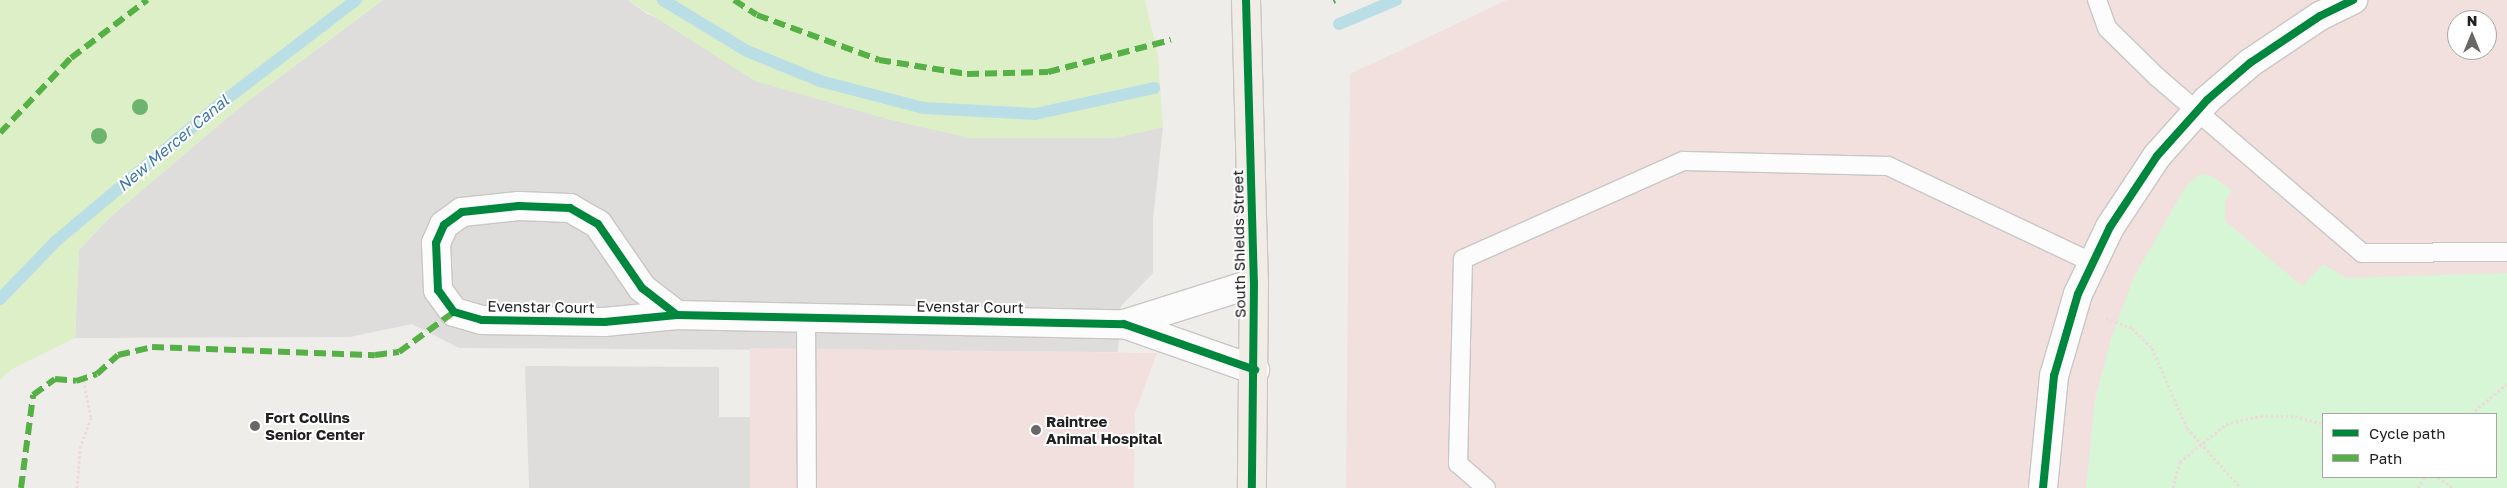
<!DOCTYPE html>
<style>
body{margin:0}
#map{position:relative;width:2507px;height:488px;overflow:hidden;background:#efedea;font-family:"Golos Text",sans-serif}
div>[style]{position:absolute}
.residential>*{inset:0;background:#dedddb}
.commercial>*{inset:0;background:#f2e0df}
.grass>*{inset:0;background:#ddefc6}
.park>*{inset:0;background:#d6f6d5}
.stream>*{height:12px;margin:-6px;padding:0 6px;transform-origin:6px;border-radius:6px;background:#badee5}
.path>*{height:3px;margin-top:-1.5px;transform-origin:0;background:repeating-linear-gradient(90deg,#ecdbda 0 2.5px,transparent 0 5px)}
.roads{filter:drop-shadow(1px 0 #c8c7c6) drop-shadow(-1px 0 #c8c7c6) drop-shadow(0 1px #c8c7c6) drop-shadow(0 -1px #c8c7c6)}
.service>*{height:18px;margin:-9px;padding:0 9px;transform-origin:9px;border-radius:9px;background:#fdfcfc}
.minor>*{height:28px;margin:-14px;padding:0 14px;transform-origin:14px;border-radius:14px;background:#fdfcfc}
.primary>*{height:28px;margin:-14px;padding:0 14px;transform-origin:14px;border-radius:14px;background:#f2ece6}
.quiet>*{height:6px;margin-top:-3px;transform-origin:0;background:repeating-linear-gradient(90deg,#55b145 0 12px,transparent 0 18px)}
.cycleway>*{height:8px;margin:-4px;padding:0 4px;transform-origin:4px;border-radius:4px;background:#00873e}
.trees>*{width:16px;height:16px;margin:-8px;border-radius:50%;background:#6db56e}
.dots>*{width:14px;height:14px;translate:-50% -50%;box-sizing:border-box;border:2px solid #fff;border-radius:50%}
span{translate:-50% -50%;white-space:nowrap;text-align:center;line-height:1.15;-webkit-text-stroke:4px #fff;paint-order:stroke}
.street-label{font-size:15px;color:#212121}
.poi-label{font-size:15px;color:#212121;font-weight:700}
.left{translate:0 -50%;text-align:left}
.water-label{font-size:16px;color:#3e79aa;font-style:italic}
.legend{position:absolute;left:2322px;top:413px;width:175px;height:65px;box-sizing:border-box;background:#fff;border:1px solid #a6a6a6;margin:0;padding:6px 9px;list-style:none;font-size:15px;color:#212121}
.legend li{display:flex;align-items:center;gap:10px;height:25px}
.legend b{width:25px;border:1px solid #a6a6a6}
.north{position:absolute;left:2447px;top:10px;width:50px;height:50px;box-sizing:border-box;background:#fff;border:1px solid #a6a6a6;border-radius:50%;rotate:0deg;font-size:14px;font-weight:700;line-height:20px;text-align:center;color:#212121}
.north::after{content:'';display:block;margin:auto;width:18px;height:22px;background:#696867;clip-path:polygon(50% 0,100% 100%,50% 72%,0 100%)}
</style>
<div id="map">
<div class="residential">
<div style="clip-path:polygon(383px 0,628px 0,647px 14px,968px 138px,1114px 138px,1163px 127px,1153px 219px,1153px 273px,1121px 306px,1118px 352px,459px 348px,412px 324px,350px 337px,75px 338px,79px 250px,108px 219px,240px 107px)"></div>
<div style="clip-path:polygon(525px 366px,719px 367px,719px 417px,750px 417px,750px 488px,529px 488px)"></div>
</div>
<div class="commercial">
<div style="clip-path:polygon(evenodd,1507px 0,2507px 0,2507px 488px,1346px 488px,1350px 74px,1507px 0,2457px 20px,2487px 20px,2487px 50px,2457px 50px,2457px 20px,1507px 0,2323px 414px,2496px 414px,2496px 477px,2323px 477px,2323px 414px)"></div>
<div style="clip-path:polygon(750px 348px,1157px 353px,1135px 413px,1134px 488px,750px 488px)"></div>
</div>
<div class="grass">
<div style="clip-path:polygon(0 0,383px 0,240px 107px,108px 219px,79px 250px,75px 338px,12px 369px,0 380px)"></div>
<div style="clip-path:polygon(628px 0,1145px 0,1158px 56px,1163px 127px,1114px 138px,969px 138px,887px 119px,755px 81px)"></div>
</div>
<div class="park">
<div style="clip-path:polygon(evenodd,2200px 174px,2212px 176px,2232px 191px,2225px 201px,2225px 221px,2302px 286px,2323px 264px,2346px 278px,2507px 273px,2507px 488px,2086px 488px,2095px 399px,2111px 339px,2134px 277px,2186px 186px,2200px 174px,2323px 414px,2496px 414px,2496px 477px,2323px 477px,2323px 414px)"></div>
</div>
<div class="stream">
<div style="left:663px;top:0;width:98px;rotate:31.3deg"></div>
<div style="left:747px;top:51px;width:79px;rotate:22.3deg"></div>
<div style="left:820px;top:81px;width:107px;rotate:14.6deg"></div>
<div style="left:924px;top:108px;width:111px;rotate:3.1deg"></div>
<div style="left:1035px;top:114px;width:122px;rotate:-12.3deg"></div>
<div style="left:1339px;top:24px;width:62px;rotate:-22.8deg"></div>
<div style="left:0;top:299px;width:81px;rotate:-46deg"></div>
<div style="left:56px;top:241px;width:209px;rotate:-39.9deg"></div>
<div style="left:216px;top:107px;width:176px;rotate:-37.4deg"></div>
</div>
<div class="path">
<div style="left:2106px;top:318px;width:28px;rotate:21deg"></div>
<div style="left:2132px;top:328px;width:28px;rotate:45deg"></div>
<div style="left:2152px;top:348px;width:87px;rotate:66.4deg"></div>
<div style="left:2187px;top:428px;width:81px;rotate:48deg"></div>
<div style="left:2471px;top:414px;width:47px;rotate:-39.8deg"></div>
<div style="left:2438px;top:477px;width:19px;rotate:35deg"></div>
<div style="left:77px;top:488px;width:40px;rotate:-85.7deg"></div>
<div style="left:80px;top:448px;width:33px;rotate:-70deg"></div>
<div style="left:91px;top:417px;width:39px;rotate:-102deg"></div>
<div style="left:2173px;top:488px;width:27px;rotate:-75deg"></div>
<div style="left:2180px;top:462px;width:60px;rotate:-39.6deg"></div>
<div style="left:2226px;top:424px;width:36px;rotate:-13deg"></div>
<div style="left:2261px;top:416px;width:34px"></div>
<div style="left:2295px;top:416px;width:29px;rotate:16deg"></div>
<div style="left:2418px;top:488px;width:13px;rotate:-58deg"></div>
</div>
<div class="roads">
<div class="service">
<div style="left:2097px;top:0;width:30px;rotate:70deg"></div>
<div style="left:2107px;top:28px;width:70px;rotate:44.4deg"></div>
<div style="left:2157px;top:77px;width:270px;rotate:40.6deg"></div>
<div style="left:2362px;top:253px;width:145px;rotate:-0.4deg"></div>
<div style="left:806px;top:317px;width:171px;rotate:89.7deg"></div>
<div style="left:1486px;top:488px;width:37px;rotate:-139deg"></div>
<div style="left:1458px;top:464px;width:205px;rotate:-88.6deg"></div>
<div style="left:1463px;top:259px;width:241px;rotate:-24deg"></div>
<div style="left:1683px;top:161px;width:205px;rotate:1.4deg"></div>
<div style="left:1888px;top:166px;width:227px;rotate:25.3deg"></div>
</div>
<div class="minor">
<div style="left:677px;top:315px;width:73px;rotate:174.5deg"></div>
<div style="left:604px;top:322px;width:122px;rotate:-179.1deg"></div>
<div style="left:482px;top:320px;width:29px;rotate:-164deg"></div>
<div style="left:454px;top:312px;width:27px;rotate:-126deg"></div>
<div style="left:438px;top:290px;width:47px;rotate:-92.4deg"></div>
<div style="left:436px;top:243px;width:20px;rotate:-66deg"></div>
<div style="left:444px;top:225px;width:22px;rotate:-36deg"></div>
<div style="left:462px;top:212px;width:57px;rotate:-6deg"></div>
<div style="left:519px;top:206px;width:51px;rotate:2.2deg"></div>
<div style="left:570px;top:208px;width:32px;rotate:30deg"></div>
<div style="left:598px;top:224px;width:78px;rotate:55.5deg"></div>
<div style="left:642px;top:288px;width:44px;rotate:37.6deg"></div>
<div style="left:677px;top:315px;width:447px;rotate:1.2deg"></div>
<div style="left:1124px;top:324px;width:139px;rotate:19.3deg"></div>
<div style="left:1124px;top:324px;width:136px;rotate:-17.5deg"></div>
<div style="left:2043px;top:488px;width:113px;rotate:-84.4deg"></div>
<div style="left:2054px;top:376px;width:85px;rotate:-73.7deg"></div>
<div style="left:2078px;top:294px;width:74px;rotate:-64.5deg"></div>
<div style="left:2110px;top:227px;width:85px;rotate:-56.5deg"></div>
<div style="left:2157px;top:156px;width:75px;rotate:-48.2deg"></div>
<div style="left:2207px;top:100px;width:57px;rotate:-40.7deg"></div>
<div style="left:2250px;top:63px;width:84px;rotate:-33.9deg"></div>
<div style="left:2320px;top:16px;width:37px;rotate:-26deg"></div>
</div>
<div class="primary">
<div style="left:1246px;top:0;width:283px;rotate:88.4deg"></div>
<div style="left:1254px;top:283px;width:205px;rotate:90.6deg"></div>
</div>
</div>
<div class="quiet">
<div style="left:734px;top:0;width:27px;rotate:33deg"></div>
<div style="left:757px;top:15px;width:130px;rotate:20.2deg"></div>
<div style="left:879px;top:60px;width:89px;rotate:9deg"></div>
<div style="left:967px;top:74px;width:81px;rotate:-1.4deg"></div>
<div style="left:1048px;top:72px;width:127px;rotate:-14.6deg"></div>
<div style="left:1333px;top:1px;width:2px;rotate:-27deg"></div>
<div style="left:0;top:133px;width:103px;rotate:-46.6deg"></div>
<div style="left:71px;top:58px;width:96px;rotate:-37.3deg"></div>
<div style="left:21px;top:488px;width:94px;rotate:-82.6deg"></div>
<div style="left:33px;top:395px;width:27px;rotate:-36deg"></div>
<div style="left:55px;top:379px;width:21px;rotate:5deg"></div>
<div style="left:76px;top:381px;width:22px;rotate:-18deg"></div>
<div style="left:97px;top:374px;width:28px;rotate:-42deg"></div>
<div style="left:118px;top:355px;width:35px;rotate:-13deg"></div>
<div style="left:152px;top:347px;width:223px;rotate:2.1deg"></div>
<div style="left:375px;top:355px;width:24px;rotate:-7deg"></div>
<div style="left:399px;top:352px;width:68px;rotate:-36deg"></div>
</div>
<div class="cycleway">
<div style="left:1246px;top:0;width:283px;rotate:88.4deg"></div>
<div style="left:1254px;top:283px;width:205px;rotate:90.6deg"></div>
<div style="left:677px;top:315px;width:73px;rotate:174.5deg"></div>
<div style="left:604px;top:322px;width:122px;rotate:-179.1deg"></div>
<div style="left:482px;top:320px;width:29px;rotate:-164deg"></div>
<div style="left:454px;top:312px;width:27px;rotate:-126deg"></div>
<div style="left:438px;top:290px;width:47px;rotate:-92.4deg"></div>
<div style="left:436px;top:243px;width:20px;rotate:-66deg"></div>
<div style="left:444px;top:225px;width:22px;rotate:-36deg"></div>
<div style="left:462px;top:212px;width:57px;rotate:-6deg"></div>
<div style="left:519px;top:206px;width:51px;rotate:2.2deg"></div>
<div style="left:570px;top:208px;width:32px;rotate:30deg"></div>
<div style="left:598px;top:224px;width:78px;rotate:55.5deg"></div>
<div style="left:642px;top:288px;width:44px;rotate:37.6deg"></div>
<div style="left:677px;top:315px;width:447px;rotate:1.2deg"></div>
<div style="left:1124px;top:324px;width:139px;rotate:19.3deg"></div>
<div style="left:2043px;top:488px;width:113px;rotate:-84.4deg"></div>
<div style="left:2054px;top:376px;width:85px;rotate:-73.7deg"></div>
<div style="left:2078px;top:294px;width:74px;rotate:-64.5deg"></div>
<div style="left:2110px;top:227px;width:85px;rotate:-56.5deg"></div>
<div style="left:2157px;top:156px;width:75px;rotate:-48.2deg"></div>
<div style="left:2207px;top:100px;width:57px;rotate:-40.7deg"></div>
<div style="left:2250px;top:63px;width:84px;rotate:-33.9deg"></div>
<div style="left:2320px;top:16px;width:37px;rotate:-26deg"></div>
</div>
<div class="trees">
<div style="left:140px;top:107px"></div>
<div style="left:99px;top:136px"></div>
</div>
<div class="dots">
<div style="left:255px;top:426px;background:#696867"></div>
<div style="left:1036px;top:430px;background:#696867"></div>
</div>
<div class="street-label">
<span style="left:1239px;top:244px;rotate:-91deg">South Shields Street</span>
<span style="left:541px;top:307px;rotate:1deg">Evenstar Court</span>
<span style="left:970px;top:307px;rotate:1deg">Evenstar Court</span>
</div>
<div class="poi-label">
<span class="left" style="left:265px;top:426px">Fort Collins<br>Senior Center</span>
<span class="left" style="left:1046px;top:430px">Raintree<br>Animal Hospital</span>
</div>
<div class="water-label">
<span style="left:173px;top:143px;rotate:-40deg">New Mercer Canal</span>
</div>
<ul class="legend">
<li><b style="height:6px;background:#00873e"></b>Cycle path</li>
<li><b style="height:6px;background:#55b145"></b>Path</li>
</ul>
<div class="north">N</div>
</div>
